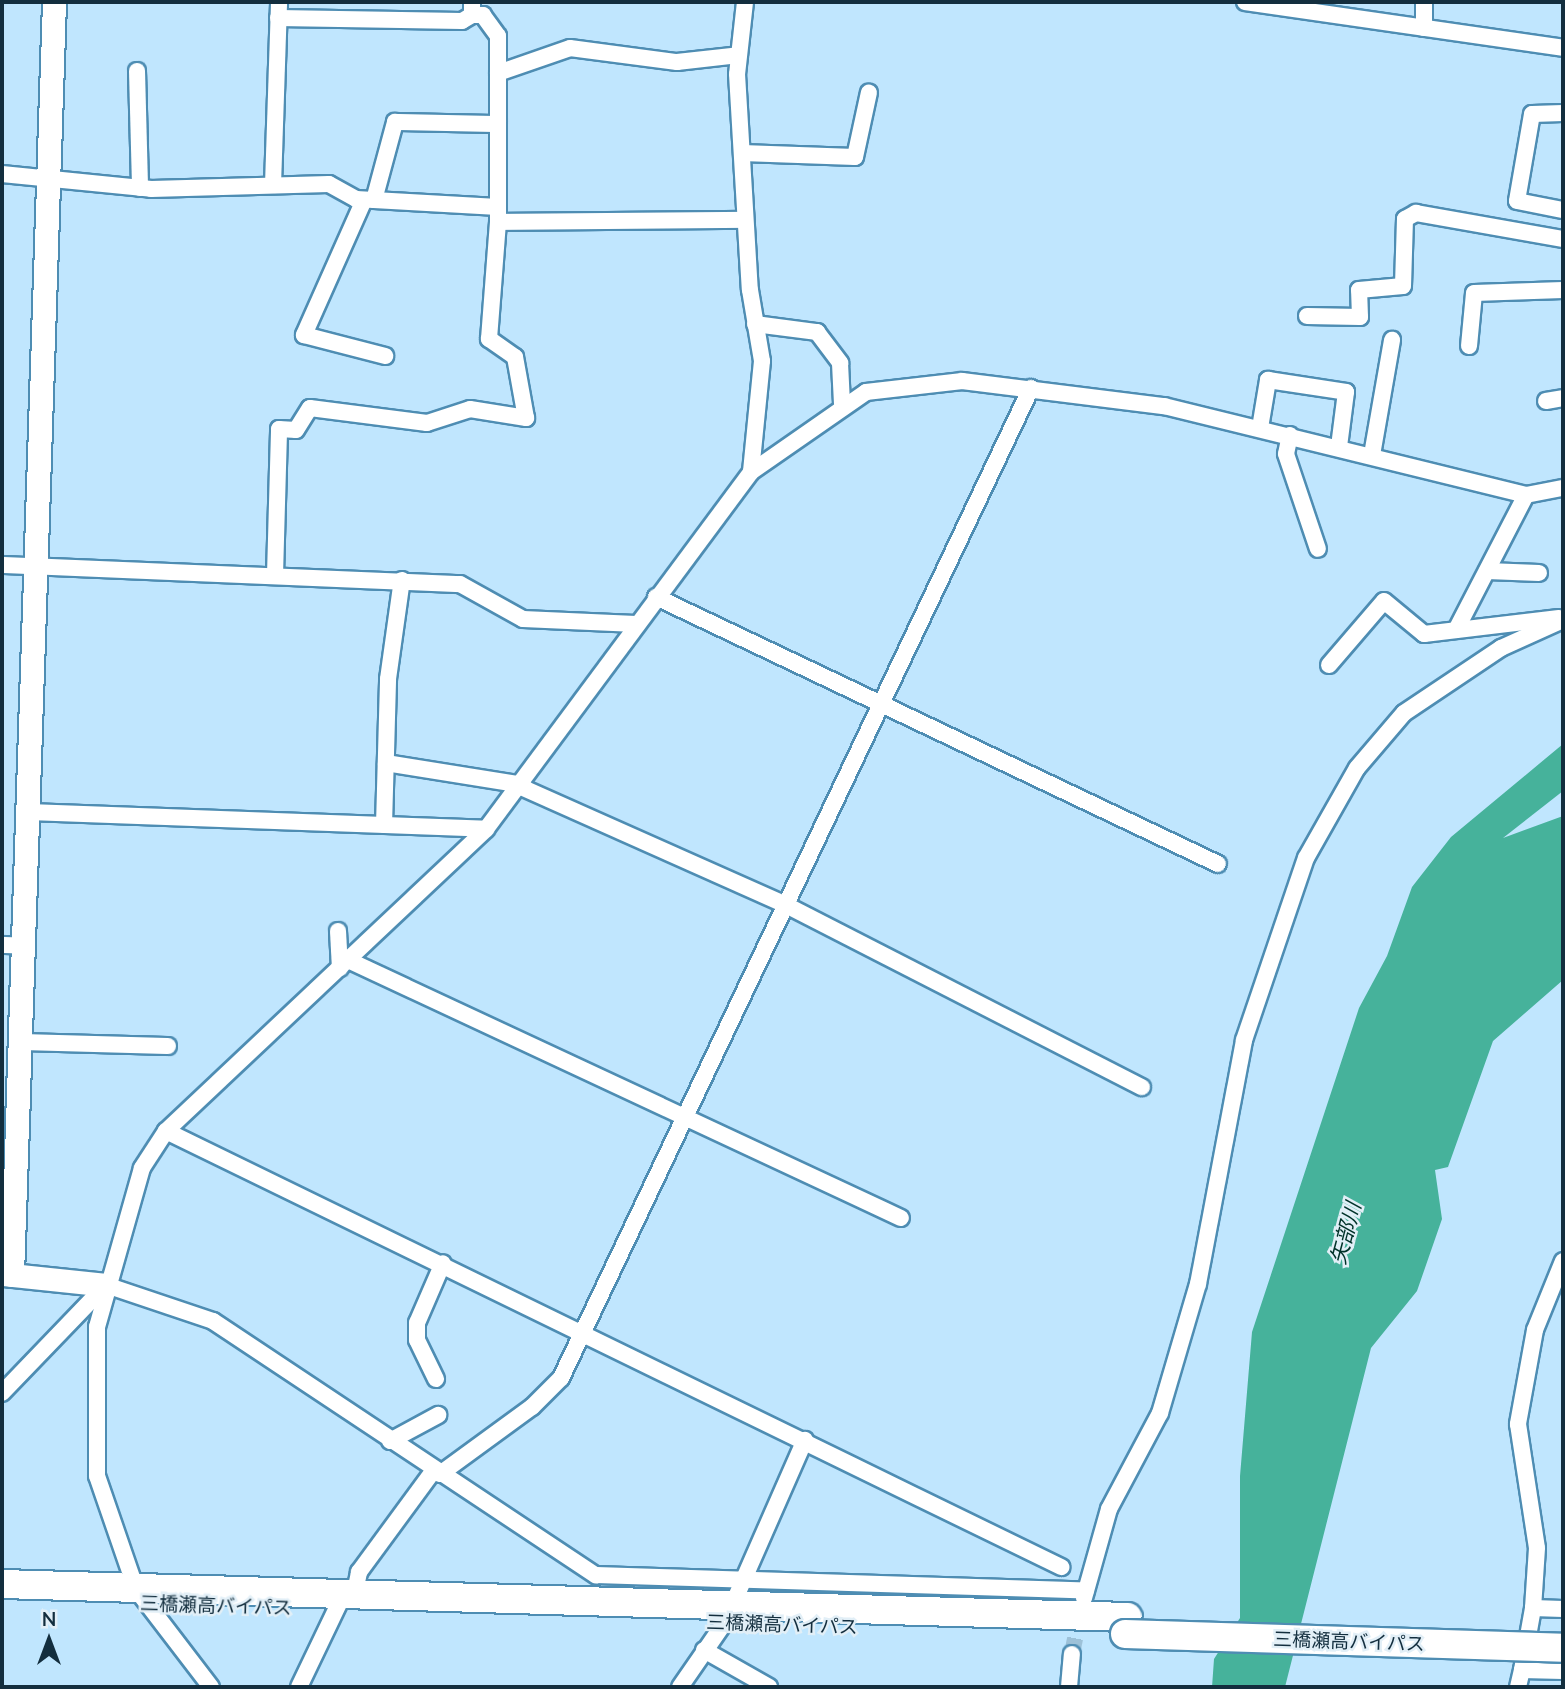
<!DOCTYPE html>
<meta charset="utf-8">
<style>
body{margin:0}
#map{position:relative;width:1565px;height:1689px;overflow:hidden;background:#c0e6fe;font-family:Lato,"Noto Sans JP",sans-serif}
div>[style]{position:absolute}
.water>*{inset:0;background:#46b29b}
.street-tunnel>*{height:16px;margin-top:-8px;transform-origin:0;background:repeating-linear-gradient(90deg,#9dc1d8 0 16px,transparent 0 24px)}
.roads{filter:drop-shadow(2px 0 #4e8db3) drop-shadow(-2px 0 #4e8db3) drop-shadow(0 2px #4e8db3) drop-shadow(0 -2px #4e8db3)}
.street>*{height:16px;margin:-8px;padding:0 8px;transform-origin:8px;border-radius:8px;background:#fff}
.secondary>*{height:23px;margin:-11.5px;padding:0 11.5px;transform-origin:11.5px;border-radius:11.5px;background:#fff}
.highway>*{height:28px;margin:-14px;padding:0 14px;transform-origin:14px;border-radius:14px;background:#fff}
.bridges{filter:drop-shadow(2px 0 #4e8db3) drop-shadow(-2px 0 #4e8db3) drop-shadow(0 2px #4e8db3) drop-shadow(0 -2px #4e8db3)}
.highway-bridge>*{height:28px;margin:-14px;padding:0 14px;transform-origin:14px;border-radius:14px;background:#fff}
span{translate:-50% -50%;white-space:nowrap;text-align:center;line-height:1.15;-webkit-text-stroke:5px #e2eff7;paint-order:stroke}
.street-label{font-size:19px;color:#132e3e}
.water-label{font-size:21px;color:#003229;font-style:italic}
.frame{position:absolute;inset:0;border:4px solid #132e3e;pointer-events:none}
.north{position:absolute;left:14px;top:1605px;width:70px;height:70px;-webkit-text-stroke:5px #e2eff7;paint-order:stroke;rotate:0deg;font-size:19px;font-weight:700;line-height:28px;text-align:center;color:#132e3e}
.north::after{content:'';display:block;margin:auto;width:24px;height:32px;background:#132e3e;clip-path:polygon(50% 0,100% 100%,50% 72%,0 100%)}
</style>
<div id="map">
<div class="water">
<div style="clip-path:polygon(1563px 744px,1563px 791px,1503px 838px,1563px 816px,1563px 980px,1493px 1041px,1448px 1167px,1435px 1170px,1442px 1219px,1417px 1291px,1371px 1348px,1285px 1687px,1212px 1687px,1214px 1659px,1240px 1618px,1240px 1476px,1252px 1332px,1359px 1008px,1387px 956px,1412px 887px,1451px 837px)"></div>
</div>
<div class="street-tunnel">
<div style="left:1072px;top:1654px;width:47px;rotate:-78.9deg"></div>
</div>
<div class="roads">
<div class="street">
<div style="left:745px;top:2px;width:72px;rotate:96.3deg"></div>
<div style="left:737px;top:74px;width:216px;rotate:86.6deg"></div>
<div style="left:750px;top:290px;width:72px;rotate:80.4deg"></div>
<div style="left:762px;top:361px;width:112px;rotate:95.7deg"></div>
<div style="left:1245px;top:2px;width:321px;rotate:8.2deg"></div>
<div style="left:278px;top:18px;width:184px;rotate:0.9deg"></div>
<div style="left:462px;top:21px;width:12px;rotate:-31deg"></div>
<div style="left:1424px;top:28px;width:26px;rotate:-90deg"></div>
<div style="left:137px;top:71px;width:117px;rotate:88.5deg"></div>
<div style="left:498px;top:73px;width:76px;rotate:-19.1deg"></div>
<div style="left:570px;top:48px;width:108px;rotate:7.5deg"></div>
<div style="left:677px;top:62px;width:62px;rotate:-6.4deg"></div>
<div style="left:1563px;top:113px;width:31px;rotate:178deg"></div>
<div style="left:1532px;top:114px;width:88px;rotate:99.8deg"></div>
<div style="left:1517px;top:201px;width:47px;rotate:11.1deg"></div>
<div style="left:742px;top:153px;width:113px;rotate:2deg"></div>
<div style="left:855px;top:157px;width:66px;rotate:-77.8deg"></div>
<div style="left:2px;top:174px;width:150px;rotate:5.7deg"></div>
<div style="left:151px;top:189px;width:178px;rotate:-1.6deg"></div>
<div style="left:329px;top:184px;width:31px;rotate:29deg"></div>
<div style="left:356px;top:199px;width:142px;rotate:3.2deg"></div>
<div style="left:273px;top:185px;width:183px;rotate:-88.1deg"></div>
<div style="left:364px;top:200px;width:148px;rotate:114deg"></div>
<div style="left:304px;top:335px;width:84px;rotate:14.5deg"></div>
<div style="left:374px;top:200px;width:81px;rotate:-74.9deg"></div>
<div style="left:395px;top:122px;width:103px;rotate:1.1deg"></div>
<div style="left:498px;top:222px;width:247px;rotate:-0.5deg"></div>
<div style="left:1307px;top:316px;width:53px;rotate:1.1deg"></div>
<div style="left:1360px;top:317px;width:27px;rotate:-92deg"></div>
<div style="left:1359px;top:290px;width:44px;rotate:-5.2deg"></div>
<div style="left:1403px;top:286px;width:67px;rotate:-88.3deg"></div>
<div style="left:1405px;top:219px;width:13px;rotate:-29deg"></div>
<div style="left:1416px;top:213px;width:149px;rotate:10deg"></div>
<div style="left:755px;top:324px;width:63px;rotate:7.4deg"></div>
<div style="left:817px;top:332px;width:39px;rotate:53deg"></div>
<div style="left:840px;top:363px;width:41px;rotate:87.2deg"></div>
<div style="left:1469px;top:346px;width:53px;rotate:-84.6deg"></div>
<div style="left:1474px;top:293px;width:89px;rotate:-1.9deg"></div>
<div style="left:1546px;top:401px;width:17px;rotate:-10deg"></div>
<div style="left:1260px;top:428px;width:49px;rotate:-80.5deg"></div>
<div style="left:1268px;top:380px;width:79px;rotate:8.7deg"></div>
<div style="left:1346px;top:392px;width:55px;rotate:97.3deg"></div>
<div style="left:1290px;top:435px;width:19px;rotate:102deg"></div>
<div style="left:1286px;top:454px;width:100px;rotate:71.4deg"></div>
<div style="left:1372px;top:455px;width:117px;rotate:-80.1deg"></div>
<div style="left:2px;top:565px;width:458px;rotate:2.4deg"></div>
<div style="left:460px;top:584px;width:72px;rotate:29.1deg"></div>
<div style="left:523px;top:619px;width:113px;rotate:2.5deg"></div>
<div style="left:1487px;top:571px;width:52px;rotate:2.2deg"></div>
<div style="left:275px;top:575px;width:146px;rotate:-88.4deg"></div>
<div style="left:279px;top:429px;width:17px;rotate:3deg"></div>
<div style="left:296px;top:430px;width:26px;rotate:-58deg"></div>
<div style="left:310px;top:408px;width:118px;rotate:7.3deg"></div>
<div style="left:427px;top:423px;width:45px;rotate:-18deg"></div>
<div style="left:470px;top:409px;width:57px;rotate:9.1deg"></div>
<div style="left:526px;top:418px;width:62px;rotate:-100.2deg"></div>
<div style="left:515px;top:357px;width:32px;rotate:-145deg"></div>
<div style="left:489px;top:339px;width:117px;rotate:-85.6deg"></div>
<div style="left:498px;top:222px;width:186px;rotate:-90deg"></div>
<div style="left:498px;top:36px;width:26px;rotate:-126deg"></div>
<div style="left:483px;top:15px;width:11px;rotate:180deg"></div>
<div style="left:472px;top:15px;width:13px;rotate:-90deg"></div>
<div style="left:656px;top:597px;width:622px;rotate:25.41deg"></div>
<div style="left:1456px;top:630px;width:152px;rotate:-62.6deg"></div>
<div style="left:1329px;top:665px;width:84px;rotate:-49.3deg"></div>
<div style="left:1384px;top:601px;width:52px;rotate:39.5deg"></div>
<div style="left:1424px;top:634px;width:136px;rotate:-6.8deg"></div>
<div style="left:386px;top:763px;width:139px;rotate:9.1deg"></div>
<div style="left:521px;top:787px;width:288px;rotate:24deg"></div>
<div style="left:784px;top:904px;width:402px;rotate:27.1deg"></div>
<div style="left:30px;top:812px;width:456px;rotate:2.1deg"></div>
<div style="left:384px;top:825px;width:146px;rotate:-88.4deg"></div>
<div style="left:388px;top:679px;width:100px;rotate:-82deg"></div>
<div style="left:338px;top:931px;width:37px;rotate:87deg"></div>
<div style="left:2px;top:945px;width:23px;rotate:2deg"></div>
<div style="left:348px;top:960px;width:610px;rotate:25.01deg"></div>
<div style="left:21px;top:1042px;width:147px;rotate:1.6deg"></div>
<div style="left:166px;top:1131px;width:996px;rotate:25.97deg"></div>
<div style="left:1563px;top:1261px;width:74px;rotate:112.1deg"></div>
<div style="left:1535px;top:1330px;width:96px;rotate:100.3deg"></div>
<div style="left:1518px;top:1424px;width:125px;rotate:81.3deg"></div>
<div style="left:1537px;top:1548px;width:60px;rotate:93.8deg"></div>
<div style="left:1533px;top:1608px;width:30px;rotate:2deg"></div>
<div style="left:106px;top:1285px;width:113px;rotate:18.6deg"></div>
<div style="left:213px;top:1321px;width:460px;rotate:33.6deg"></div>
<div style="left:596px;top:1575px;width:490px;rotate:1.8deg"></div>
<div style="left:436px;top:1379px;width:43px;rotate:-116deg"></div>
<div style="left:417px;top:1340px;width:17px;rotate:-90deg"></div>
<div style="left:417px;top:1323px;width:65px;rotate:-66.6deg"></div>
<div style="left:2px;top:1393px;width:150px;rotate:-46.1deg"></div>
<div style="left:390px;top:1441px;width:55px;rotate:-28.4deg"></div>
<div style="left:440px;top:1474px;width:114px;rotate:-36.1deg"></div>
<div style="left:532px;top:1407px;width:41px;rotate:-45deg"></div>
<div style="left:561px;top:1378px;width:1096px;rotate:-64.6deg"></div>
<div style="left:354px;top:1596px;width:25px;rotate:-78deg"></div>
<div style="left:359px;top:1572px;width:127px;rotate:-53.7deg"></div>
<div style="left:1084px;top:1598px;width:92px;rotate:-74.3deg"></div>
<div style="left:1109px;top:1509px;width:109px;rotate:-62deg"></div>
<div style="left:1160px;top:1413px;width:134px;rotate:-73.6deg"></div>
<div style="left:1198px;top:1284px;width:248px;rotate:-79.3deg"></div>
<div style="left:1244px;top:1040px;width:192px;rotate:-71.2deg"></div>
<div style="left:1306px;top:858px;width:103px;rotate:-60.5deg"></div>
<div style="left:1357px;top:768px;width:72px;rotate:-49.5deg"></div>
<div style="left:1404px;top:713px;width:117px;rotate:-33.8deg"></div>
<div style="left:1501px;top:648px;width:68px;rotate:-24.3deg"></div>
<div style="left:704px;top:1650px;width:75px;rotate:29.6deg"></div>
<div style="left:1522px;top:1670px;width:63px;rotate:-79.9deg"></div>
<div style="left:211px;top:1687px;width:123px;rotate:-127.4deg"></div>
<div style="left:136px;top:1589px;width:120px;rotate:-109deg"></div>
<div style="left:97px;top:1476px;width:149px;rotate:-90deg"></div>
<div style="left:97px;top:1327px;width:165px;rotate:-74.2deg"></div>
<div style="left:142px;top:1168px;width:44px;rotate:-57deg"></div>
<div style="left:166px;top:1131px;width:440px;rotate:-43.3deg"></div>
<div style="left:486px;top:829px;width:445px;rotate:-53.4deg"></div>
<div style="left:751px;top:472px;width:140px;rotate:-34.8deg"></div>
<div style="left:866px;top:392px;width:97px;rotate:-6.5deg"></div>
<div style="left:962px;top:381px;width:204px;rotate:7.1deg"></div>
<div style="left:1164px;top:406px;width:373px;rotate:13.8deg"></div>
<div style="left:1526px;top:495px;width:38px;rotate:-11deg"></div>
<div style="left:299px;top:1687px;width:102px;rotate:-64.4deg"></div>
<div style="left:680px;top:1687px;width:79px;rotate:-55.3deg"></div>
<div style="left:725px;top:1622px;width:199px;rotate:-66.3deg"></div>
<div style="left:1069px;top:1687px;width:33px;rotate:-85deg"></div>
<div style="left:1518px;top:1687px;width:17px;rotate:-77deg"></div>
<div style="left:1522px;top:1670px;width:41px;rotate:1.4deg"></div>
</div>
<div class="secondary">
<div style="left:2px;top:1274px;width:105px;rotate:6deg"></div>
<div style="left:12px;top:1275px;width:1274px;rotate:-88.11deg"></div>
</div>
<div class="highway">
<div style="left:2px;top:1584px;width:1126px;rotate:1.68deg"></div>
</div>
</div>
<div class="bridges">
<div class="highway-bridge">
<div style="left:1125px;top:1634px;width:438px;rotate:1.8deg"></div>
</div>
</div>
<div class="street-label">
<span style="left:216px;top:1605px;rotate:2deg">三橋瀬高バイパス</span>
<span style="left:782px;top:1624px;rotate:2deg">三橋瀬高バイパス</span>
<span style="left:1349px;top:1641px;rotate:2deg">三橋瀬高バイパス</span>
</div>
<div class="water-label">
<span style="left:1345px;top:1233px;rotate:-75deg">矢部川</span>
</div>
<div class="frame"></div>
<div class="north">N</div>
</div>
